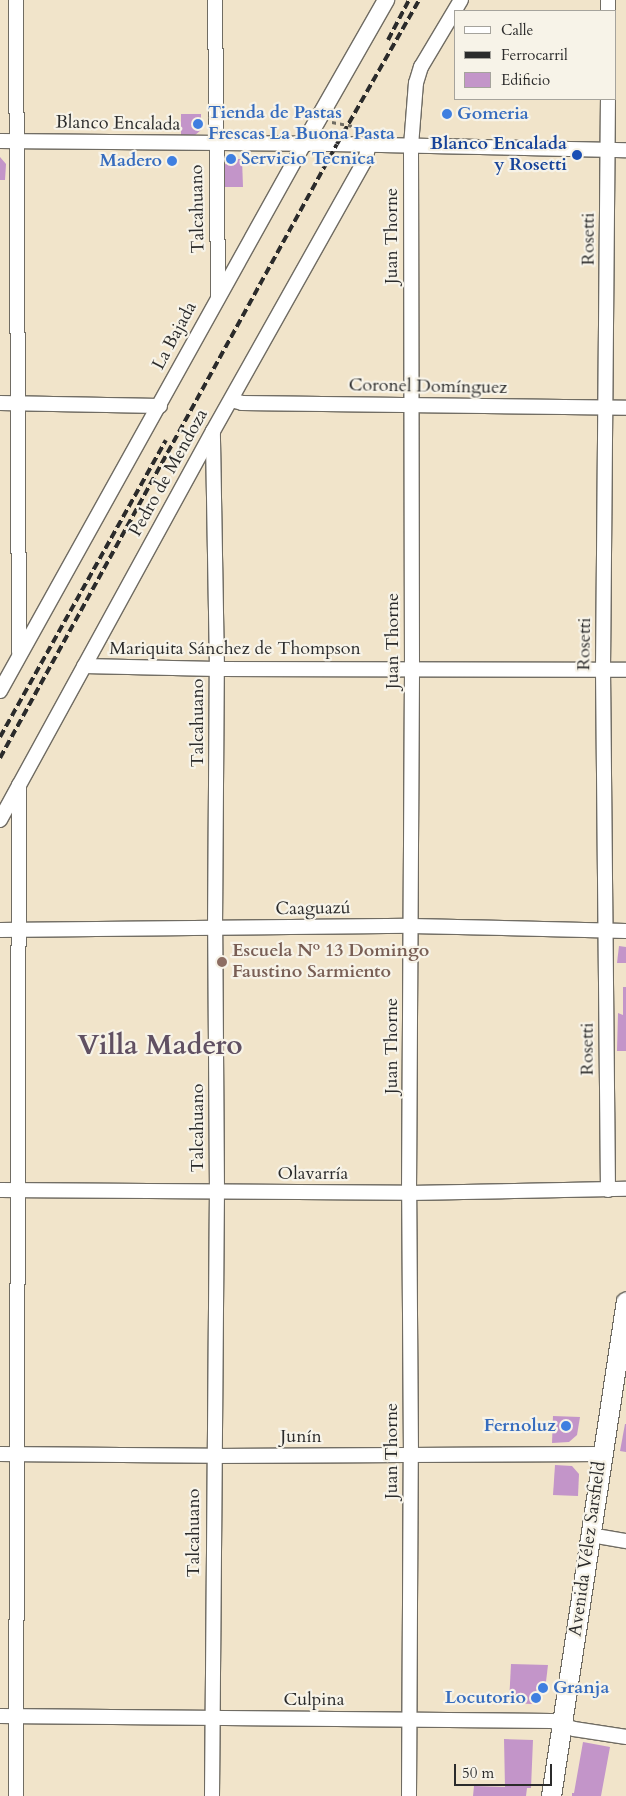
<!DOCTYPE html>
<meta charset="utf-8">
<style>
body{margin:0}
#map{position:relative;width:626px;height:1796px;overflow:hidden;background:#f1e4ca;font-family:Cardo,serif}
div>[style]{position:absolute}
.building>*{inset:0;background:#c395c9}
.path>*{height:2.5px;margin-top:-1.25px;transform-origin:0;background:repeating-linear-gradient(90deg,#706c63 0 4px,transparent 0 8px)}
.roads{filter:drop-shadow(1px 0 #706c63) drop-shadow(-1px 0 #706c63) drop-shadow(0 1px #706c63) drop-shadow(0 -1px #706c63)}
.minor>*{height:14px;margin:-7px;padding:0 7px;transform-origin:7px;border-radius:7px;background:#fff}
.tertiary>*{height:16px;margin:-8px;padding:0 8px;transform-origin:8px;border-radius:8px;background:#fff}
.secondary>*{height:19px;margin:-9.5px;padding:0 9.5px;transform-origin:9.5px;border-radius:9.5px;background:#fff}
.rail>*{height:4px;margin-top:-2px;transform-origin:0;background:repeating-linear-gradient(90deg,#2b2b2b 0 8px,transparent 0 12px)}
.dots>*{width:14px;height:14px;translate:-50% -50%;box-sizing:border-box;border:2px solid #f7f3e8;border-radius:50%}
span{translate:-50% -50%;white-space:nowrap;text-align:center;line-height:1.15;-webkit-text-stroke:4.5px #f7f3e8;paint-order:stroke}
.shop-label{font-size:18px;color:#366cbe;font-weight:700}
.left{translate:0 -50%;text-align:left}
.right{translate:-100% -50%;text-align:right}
.street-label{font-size:18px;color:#2b2b2b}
.transit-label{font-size:18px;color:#164399;font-weight:700}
.education-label{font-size:18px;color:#785e54;font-weight:700}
.town-label{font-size:28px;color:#605062;font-weight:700}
.legend{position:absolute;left:454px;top:10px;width:162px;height:90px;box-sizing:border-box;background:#f7f3e8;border:1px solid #a5a39c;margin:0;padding:6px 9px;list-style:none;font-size:15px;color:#2b2b2b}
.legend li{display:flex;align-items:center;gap:10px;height:25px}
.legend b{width:25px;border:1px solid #a5a39c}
.scale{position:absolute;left:454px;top:1764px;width:98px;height:22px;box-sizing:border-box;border:2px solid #2b2b2b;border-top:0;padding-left:6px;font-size:15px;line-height:18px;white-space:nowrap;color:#2b2b2b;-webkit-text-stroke:4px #f7f3e8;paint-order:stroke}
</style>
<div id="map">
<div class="building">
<div style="clip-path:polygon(181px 114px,201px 114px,201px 130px,194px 136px,181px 136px)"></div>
<div style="clip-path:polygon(0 157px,6px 164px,5px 180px,0 180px)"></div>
<div style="clip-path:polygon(229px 159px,242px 159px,243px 187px,224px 187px,224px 166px)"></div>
<div style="clip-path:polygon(619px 946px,626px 947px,626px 963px,617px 963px)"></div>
<div style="clip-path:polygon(623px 987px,626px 987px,626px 1051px,617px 1051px,618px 1013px,623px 1015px)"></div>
<div style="clip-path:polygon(553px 1416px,580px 1417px,577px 1435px,569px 1442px,552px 1443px)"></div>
<div style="clip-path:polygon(625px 1424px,626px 1424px,626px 1452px,620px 1451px)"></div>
<div style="clip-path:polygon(555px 1465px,572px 1466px,579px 1474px,578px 1496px,553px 1495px)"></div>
<div style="clip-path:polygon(511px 1664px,548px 1665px,545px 1690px,532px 1704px,509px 1703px)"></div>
<div style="clip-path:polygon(504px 1739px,533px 1740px,531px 1788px,527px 1788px,526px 1796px,473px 1796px,474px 1786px,505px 1787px)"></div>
<div style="clip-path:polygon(583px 1742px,610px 1747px,601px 1796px,572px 1796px,572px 1793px,574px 1793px)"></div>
</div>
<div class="path">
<div style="left:332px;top:122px;width:25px;rotate:11deg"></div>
<div style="left:357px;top:127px;width:6px;rotate:59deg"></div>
</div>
<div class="roads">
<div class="minor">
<div style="left:16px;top:0;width:652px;rotate:89.74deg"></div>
<div style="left:215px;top:0;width:297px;rotate:89.4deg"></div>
<div style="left:608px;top:0;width:11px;rotate:90deg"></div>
<div style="left:0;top:141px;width:332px;rotate:0.5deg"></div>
<div style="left:332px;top:144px;width:294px;rotate:1.2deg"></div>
<div style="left:231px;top:400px;width:11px;rotate:15deg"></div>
<div style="left:242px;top:403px;width:384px;rotate:0.7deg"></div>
<div style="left:0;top:403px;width:160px;rotate:1.1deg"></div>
<div style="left:84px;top:666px;width:133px;rotate:1.3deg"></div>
<div style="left:217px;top:669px;width:409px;rotate:0.1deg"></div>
<div style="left:0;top:691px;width:626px;rotate:-60.94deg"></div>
<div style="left:0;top:820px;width:443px;rotate:-61.3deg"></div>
<div style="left:213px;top:431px;width:311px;rotate:-60.7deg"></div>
<div style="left:365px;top:160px;width:16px;rotate:-75deg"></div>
<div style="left:0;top:930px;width:411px;rotate:-0.6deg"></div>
<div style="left:411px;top:926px;width:215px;rotate:1.3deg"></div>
<div style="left:0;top:1190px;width:409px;rotate:0.4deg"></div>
<div style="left:409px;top:1193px;width:217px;rotate:-1.1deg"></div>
<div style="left:608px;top:1190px;width:521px;rotate:-90.55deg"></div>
<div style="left:603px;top:669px;width:570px;rotate:-89.5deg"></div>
<div style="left:0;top:1454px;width:213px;rotate:0.5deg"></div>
<div style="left:213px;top:1456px;width:389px;rotate:-0.3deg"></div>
<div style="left:591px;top:1535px;width:36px;rotate:10deg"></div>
<div style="left:0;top:1716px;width:552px;rotate:0.52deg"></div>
<div style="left:552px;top:1721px;width:23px;rotate:20deg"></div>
<div style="left:574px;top:1729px;width:53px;rotate:8.7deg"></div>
<div style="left:16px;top:1796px;width:1011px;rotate:-89.83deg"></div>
<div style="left:212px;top:1796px;width:604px;rotate:-89.53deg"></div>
<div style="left:217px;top:1192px;width:263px;rotate:-90.4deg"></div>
<div style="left:215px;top:929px;width:260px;rotate:-89.6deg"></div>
<div style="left:217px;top:669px;width:238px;rotate:-91deg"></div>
<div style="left:409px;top:1796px;width:340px;rotate:-89.7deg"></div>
<div style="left:411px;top:1456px;width:263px;rotate:-90.4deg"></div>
<div style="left:409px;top:1193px;width:524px;rotate:-89.67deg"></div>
<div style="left:412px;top:669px;width:523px;rotate:-90.11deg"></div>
<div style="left:411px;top:146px;width:63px;rotate:-85.5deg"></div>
<div style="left:416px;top:83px;width:17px;rotate:-73deg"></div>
<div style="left:421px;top:67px;width:78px;rotate:-59.2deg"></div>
</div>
<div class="tertiary">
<div style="left:304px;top:144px;width:166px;rotate:-60.3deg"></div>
</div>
<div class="secondary">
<div style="left:551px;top:1796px;width:500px;rotate:-81.4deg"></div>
</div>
</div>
<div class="rail">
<div style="left:388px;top:40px;width:45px;rotate:-62.3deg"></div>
<div style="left:0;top:737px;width:340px;rotate:-60.8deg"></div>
<div style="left:0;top:758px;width:700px;rotate:-61.24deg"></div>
<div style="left:337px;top:144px;width:166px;rotate:-60.3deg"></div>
</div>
<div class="dots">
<div style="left:447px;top:114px;background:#3f7fe0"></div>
<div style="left:198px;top:124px;background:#3f7fe0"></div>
<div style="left:577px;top:155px;background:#1a4fb4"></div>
<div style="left:231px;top:159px;background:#3f7fe0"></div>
<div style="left:172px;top:161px;background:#3f7fe0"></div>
<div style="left:222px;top:962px;background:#8d6e63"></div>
<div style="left:566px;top:1426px;background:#3f7fe0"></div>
<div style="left:543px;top:1688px;background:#3f7fe0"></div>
<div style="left:536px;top:1698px;background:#3f7fe0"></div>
</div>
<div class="shop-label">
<span class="left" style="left:208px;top:124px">Tienda de Pastas<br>Frescas La Buona Pasta</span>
<span class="left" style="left:457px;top:114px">Gomeria</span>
<span class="left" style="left:241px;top:159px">Servicio Tecnica</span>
<span class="right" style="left:162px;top:161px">Madero</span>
<span class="right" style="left:556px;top:1426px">Fernoluz</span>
<span class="left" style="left:553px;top:1688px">Granja</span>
<span class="right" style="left:526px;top:1698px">Locutorio</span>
</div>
<div class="street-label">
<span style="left:118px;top:124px;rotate:1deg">Blanco Encalada</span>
<span style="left:198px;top:209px;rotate:-91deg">Talcahuano</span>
<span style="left:392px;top:236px;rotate:-90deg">Juan Thorne</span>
<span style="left:589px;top:239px;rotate:-90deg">Rosetti</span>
<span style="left:175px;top:336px;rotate:-62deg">La Bajada</span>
<span style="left:428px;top:387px;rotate:1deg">Coronel Domínguez</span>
<span style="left:169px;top:473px;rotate:-61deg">Pedro de Mendoza</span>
<span style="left:393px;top:641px;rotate:-90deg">Juan Thorne</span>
<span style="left:585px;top:644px;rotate:-89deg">Rosetti</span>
<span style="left:235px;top:649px">Mariquita Sánchez de Thompson</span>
<span style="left:198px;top:723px;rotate:-90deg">Talcahuano</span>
<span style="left:313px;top:909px;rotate:-1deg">Caaguazú</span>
<span style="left:392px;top:1046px;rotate:-90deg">Juan Thorne</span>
<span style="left:588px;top:1049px;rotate:-90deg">Rosetti</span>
<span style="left:198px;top:1128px;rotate:-90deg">Talcahuano</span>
<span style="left:313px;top:1174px">Olavarría</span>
<span style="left:301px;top:1437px">Junín</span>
<span style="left:392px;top:1451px;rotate:-90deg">Juan Thorne</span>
<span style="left:194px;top:1533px;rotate:-90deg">Talcahuano</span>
<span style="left:588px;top:1549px;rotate:-82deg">Avenida Vélez Sarsfield</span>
<span style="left:314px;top:1700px">Culpina</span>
</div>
<div class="transit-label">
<span class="right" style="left:567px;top:155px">Blanco Encalada<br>y Rosetti</span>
</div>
<div class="education-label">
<span class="left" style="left:232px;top:962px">Escuela Nº 13 Domingo<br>Faustino Sarmiento</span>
</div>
<div class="town-label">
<span style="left:160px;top:1045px">Villa Madero</span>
</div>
<ul class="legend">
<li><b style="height:6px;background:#fff"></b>Calle</li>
<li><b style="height:6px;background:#2b2b2b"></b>Ferrocarril</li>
<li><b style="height:14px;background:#c395c9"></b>Edificio</li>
</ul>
<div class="scale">50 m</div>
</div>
